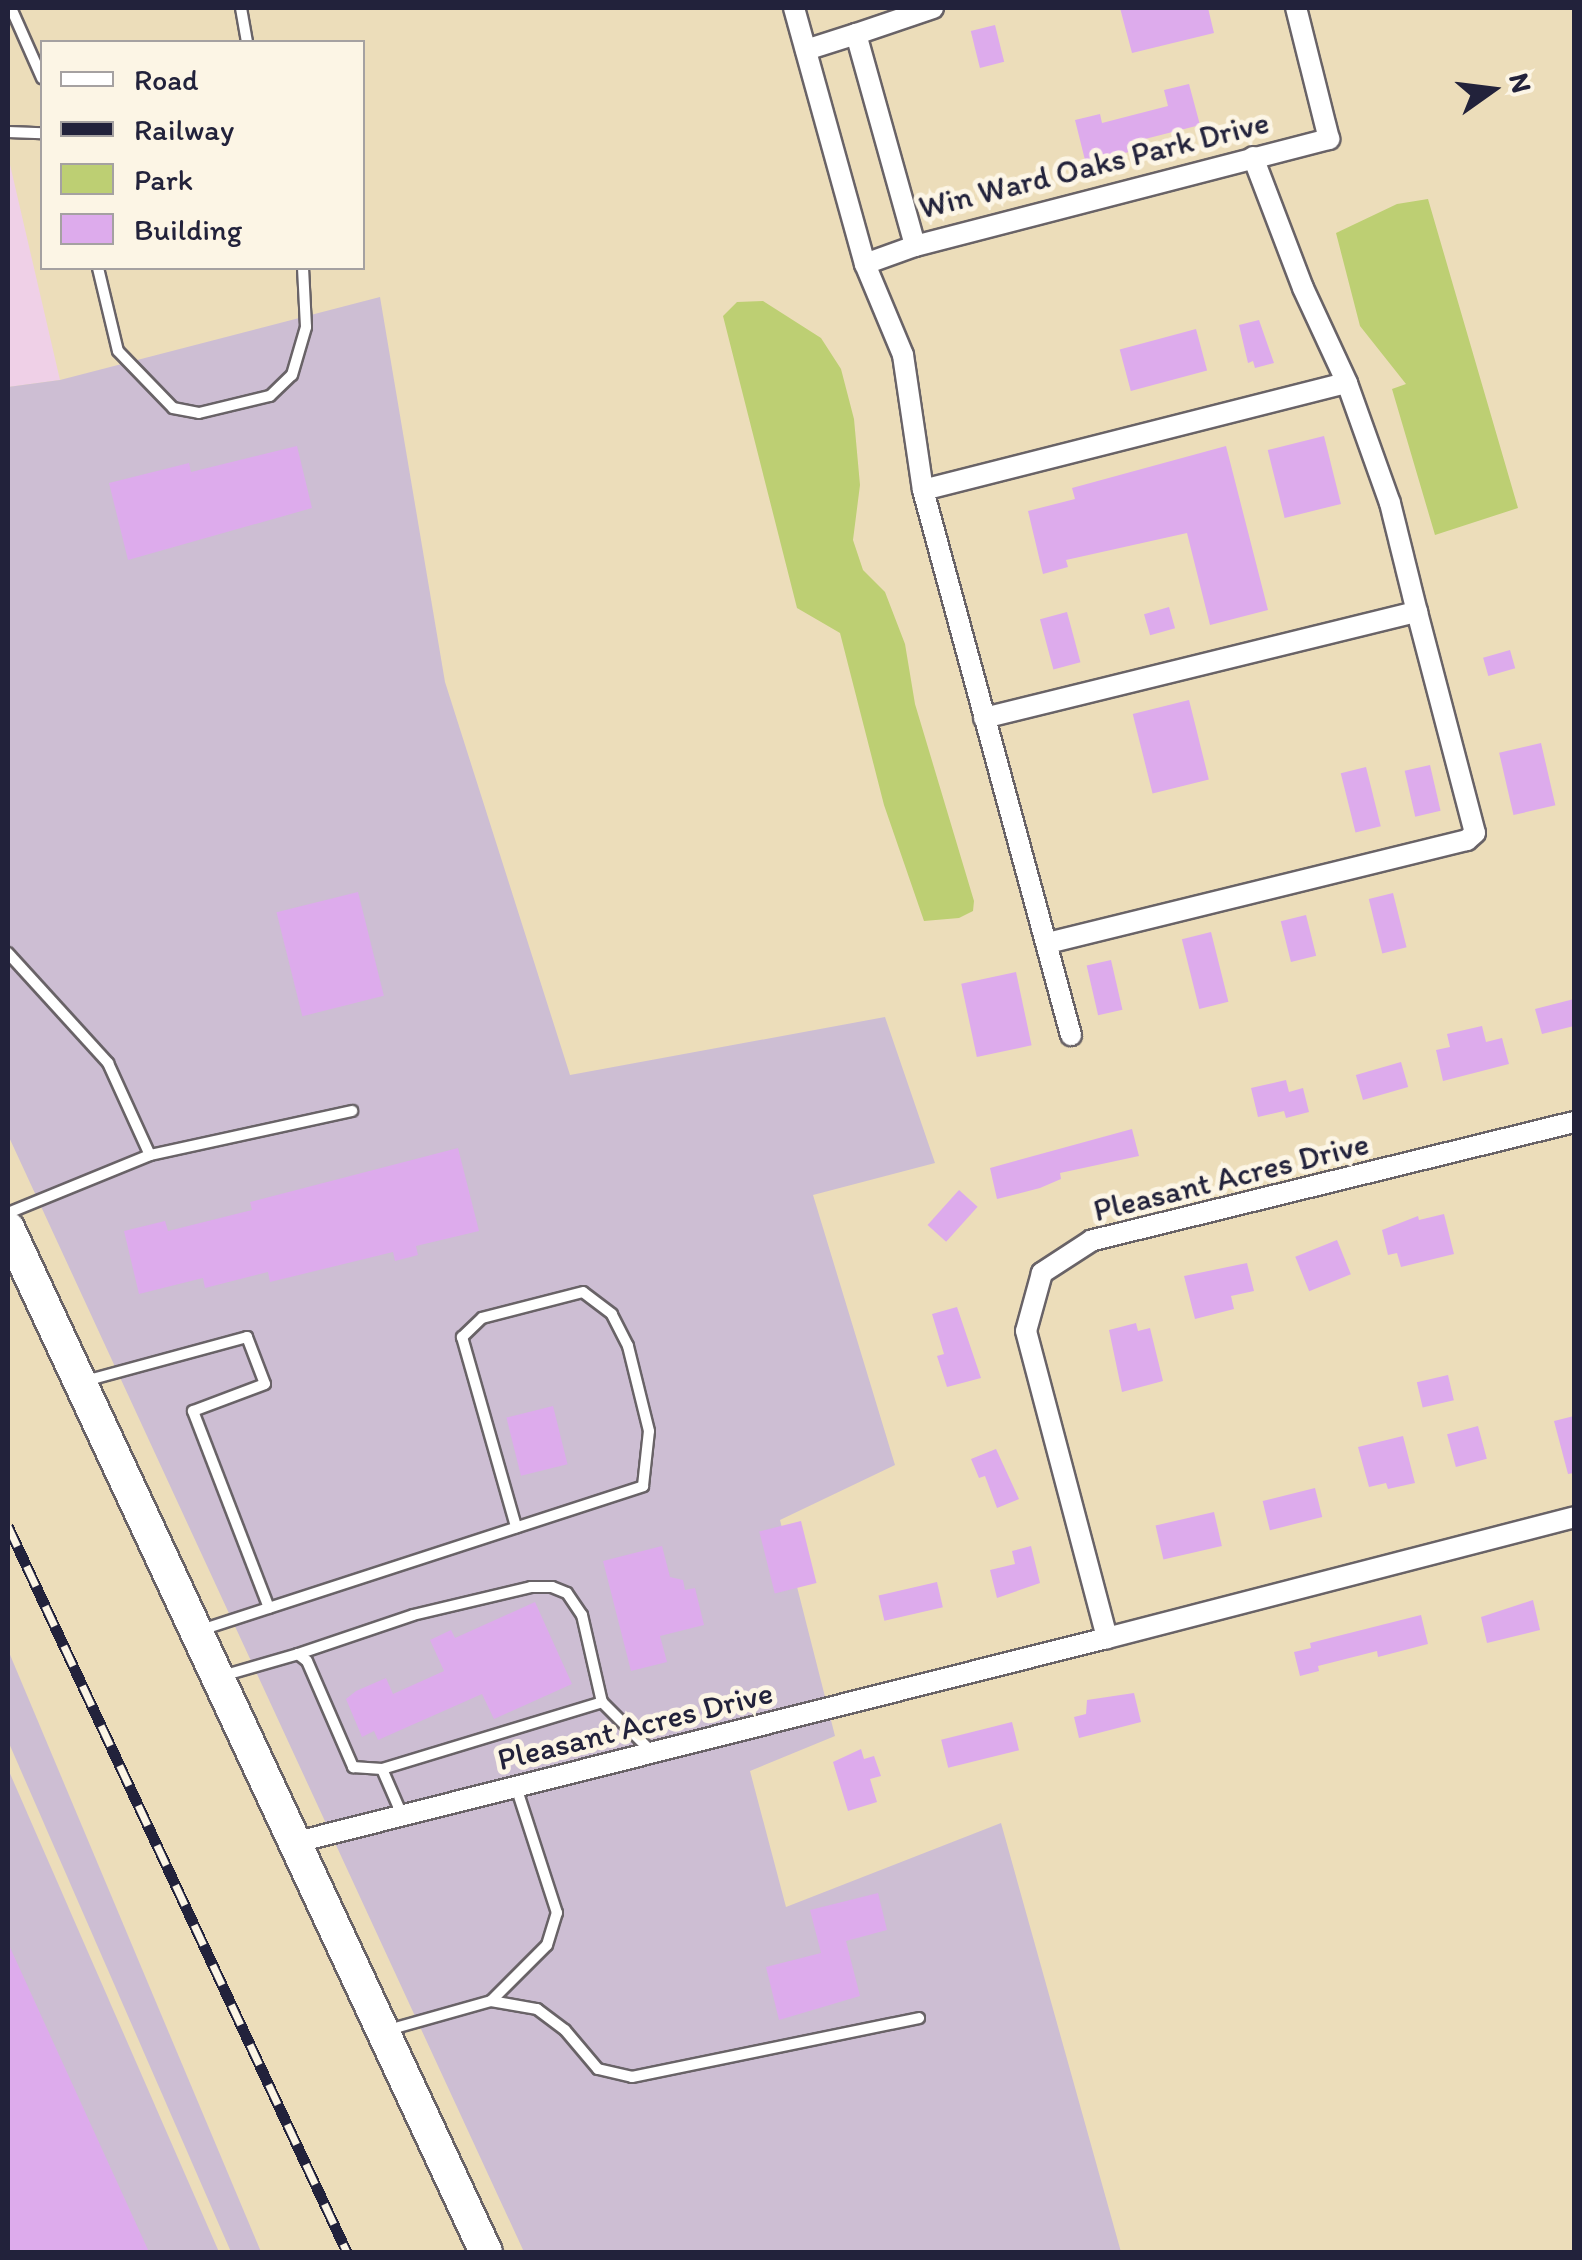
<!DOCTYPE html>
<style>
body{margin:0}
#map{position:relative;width:1582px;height:2260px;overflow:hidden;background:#ecddba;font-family:Itim,sans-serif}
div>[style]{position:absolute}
.built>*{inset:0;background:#efd0e7}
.industrial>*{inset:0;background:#cdbed3}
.green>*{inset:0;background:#bdcf73}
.building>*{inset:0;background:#ddabec;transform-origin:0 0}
.roads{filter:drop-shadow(2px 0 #696367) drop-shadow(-2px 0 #696367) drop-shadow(0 2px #696367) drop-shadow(0 -2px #696367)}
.service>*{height:10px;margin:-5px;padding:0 5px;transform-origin:5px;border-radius:5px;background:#fff}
.minor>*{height:20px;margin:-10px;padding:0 10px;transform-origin:10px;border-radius:10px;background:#fff}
.primary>*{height:32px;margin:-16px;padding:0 16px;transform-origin:16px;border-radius:16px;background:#fff}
.rail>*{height:11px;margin-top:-5.5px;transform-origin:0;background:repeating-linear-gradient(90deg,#fcf5e5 0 22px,#22223b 0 44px);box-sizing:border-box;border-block:2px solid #22223b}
span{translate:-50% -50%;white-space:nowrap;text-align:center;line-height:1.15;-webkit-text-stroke:10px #fcf5e5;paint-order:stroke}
.street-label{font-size:32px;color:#22223b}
.frame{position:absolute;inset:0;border:10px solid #22223b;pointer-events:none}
.legend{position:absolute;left:40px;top:40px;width:325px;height:230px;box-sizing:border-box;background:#fcf5e5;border:2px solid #a5a1a1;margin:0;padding:12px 18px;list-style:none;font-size:30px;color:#22223b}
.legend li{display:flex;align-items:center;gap:20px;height:50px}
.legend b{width:50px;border:2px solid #a5a1a1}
.north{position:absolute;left:1442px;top:40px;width:100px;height:100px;-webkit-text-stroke:8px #fcf5e5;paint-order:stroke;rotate:76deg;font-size:28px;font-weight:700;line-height:40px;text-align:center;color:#22223b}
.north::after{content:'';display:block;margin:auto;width:35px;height:45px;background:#22223b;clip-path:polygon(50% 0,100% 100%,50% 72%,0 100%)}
</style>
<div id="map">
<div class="built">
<div style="clip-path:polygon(8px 156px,60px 380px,8px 387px)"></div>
</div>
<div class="industrial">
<div style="clip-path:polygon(380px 297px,445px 682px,570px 1075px,885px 1017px,935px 1163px,813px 1195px,895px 1465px,780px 1520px,835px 1736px,750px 1771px,786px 1907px,1001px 1823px,1121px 2252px,524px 2252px,8px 1135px,8px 387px,60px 380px)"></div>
<div style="clip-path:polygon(8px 1650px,261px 2252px,231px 2252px,8px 1741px)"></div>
<div style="clip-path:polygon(8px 1769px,219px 2252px,8px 2252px)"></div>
</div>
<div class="green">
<div style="clip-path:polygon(1428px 199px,1518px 508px,1435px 535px,1392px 389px,1406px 384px,1360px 326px,1336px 233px,1397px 204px)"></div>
<div style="clip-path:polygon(763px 301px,821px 338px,841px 369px,854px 419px,860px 485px,853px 540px,863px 570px,885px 592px,905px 644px,915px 704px,974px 901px,973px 911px,959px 918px,924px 921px,884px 805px,840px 633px,797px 608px,723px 316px,737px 302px)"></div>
</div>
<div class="building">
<div style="clip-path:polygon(1120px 8px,1208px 8px,1214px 33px,1132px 53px)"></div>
<div style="left:995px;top:25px;width:38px;height:25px;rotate:76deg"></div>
<div style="clip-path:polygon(1189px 84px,1200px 125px,1141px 140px,1143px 148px,1086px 164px,1075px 120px,1100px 114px,1102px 123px,1168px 106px,1164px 90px)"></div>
<div style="clip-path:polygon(1259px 320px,1274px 363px,1255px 368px,1253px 361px,1248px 363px,1239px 325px)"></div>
<div style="left:1196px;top:329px;width:43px;height:79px;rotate:75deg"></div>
<div style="left:1324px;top:436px;width:70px;height:58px;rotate:76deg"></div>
<div style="clip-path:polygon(297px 446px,312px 508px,128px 560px,109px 483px,189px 463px,191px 472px)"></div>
<div style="clip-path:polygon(1226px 446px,1268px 610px,1210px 625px,1187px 533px,1066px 560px,1068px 567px,1043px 574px,1028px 511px,1075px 499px,1072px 488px)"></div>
<div style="left:1169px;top:607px;width:22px;height:26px;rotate:74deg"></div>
<div style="left:1067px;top:612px;width:52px;height:28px;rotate:75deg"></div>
<div style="left:1510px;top:650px;width:19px;height:28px;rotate:74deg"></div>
<div style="left:1189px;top:700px;width:82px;height:58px;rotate:76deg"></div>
<div style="left:1541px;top:743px;width:64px;height:43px;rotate:77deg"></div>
<div style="left:1430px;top:765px;width:47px;height:26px;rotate:77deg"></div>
<div style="left:1366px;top:767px;width:61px;height:26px;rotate:76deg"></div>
<div style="left:358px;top:892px;width:107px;height:84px;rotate:76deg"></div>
<div style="left:1393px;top:893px;width:56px;height:25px;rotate:76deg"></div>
<div style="left:1306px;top:915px;width:42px;height:26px;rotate:76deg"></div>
<div style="left:1211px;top:932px;width:72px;height:30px;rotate:76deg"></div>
<div style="left:1111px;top:960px;width:51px;height:25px;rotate:77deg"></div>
<div style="left:1016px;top:972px;width:75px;height:56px;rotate:78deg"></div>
<div style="clip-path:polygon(1574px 999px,1574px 1026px,1542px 1034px,1535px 1009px)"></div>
<div style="clip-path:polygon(1482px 1026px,1486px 1042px,1502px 1038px,1509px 1064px,1443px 1081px,1436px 1050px,1450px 1047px,1447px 1034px)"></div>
<div style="left:1401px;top:1062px;width:26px;height:47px;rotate:74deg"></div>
<div style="clip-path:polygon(1286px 1080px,1289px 1092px,1303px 1088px,1309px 1112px,1286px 1118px,1284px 1111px,1258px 1117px,1251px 1088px)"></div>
<div style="clip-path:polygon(1132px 1129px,1139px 1156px,1060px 1173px,1061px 1179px,1040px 1188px,997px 1199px,990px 1168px)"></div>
<div style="clip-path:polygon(458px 1148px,479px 1231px,416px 1246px,418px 1255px,395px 1261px,393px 1252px,270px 1282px,268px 1272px,205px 1288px,203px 1278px,139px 1294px,124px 1231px,165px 1221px,168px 1231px,252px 1210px,250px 1202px)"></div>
<div style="left:959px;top:1190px;width:25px;height:47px;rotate:42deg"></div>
<div style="clip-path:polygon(1444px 1214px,1454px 1254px,1401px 1267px,1397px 1253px,1388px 1255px,1382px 1230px,1418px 1216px,1419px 1220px)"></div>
<div style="left:1337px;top:1240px;width:37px;height:45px;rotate:68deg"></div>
<div style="clip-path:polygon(1247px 1263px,1254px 1291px,1231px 1296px,1234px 1309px,1195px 1319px,1184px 1276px)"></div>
<div style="clip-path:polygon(957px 1307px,981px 1378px,947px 1387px,937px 1356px,944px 1354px,932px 1314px)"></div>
<div style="clip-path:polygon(1136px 1323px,1138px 1331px,1150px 1328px,1163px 1381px,1122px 1392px,1109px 1330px)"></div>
<div style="left:1448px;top:1375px;width:26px;height:32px;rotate:77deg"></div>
<div style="left:553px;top:1406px;width:60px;height:48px;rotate:76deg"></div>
<div style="clip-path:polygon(1574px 1416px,1574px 1473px,1568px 1474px,1554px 1421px)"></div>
<div style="left:1478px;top:1426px;width:34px;height:32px;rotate:75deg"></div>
<div style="clip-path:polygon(1403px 1436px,1415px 1483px,1388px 1489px,1386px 1483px,1369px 1487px,1358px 1447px)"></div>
<div style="clip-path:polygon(996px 1449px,1019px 1499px,997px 1508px,985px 1476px,979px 1478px,971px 1459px)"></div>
<div style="left:1315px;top:1488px;width:30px;height:54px;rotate:76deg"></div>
<div style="left:1214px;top:1512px;width:35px;height:60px;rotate:77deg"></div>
<div style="left:801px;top:1521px;width:64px;height:43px;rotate:76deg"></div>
<div style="clip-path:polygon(662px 1546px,670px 1577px,683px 1580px,685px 1590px,695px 1588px,704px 1625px,660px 1636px,667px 1662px,631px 1671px,603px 1561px)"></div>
<div style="clip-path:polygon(1031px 1546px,1040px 1583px,997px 1598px,990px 1570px,1015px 1564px,1012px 1551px)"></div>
<div style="left:937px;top:1582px;width:26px;height:60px;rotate:77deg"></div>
<div style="clip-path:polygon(1533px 1600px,1540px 1630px,1487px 1643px,1481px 1617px)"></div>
<div style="clip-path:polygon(535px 1602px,572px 1684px,494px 1719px,482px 1694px,378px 1740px,374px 1731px,362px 1737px,346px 1699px,356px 1691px,386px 1678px,393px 1694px,444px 1671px,430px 1640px,451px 1630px,455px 1638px)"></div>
<div style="clip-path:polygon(1421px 1615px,1428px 1644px,1378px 1657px,1377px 1651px,1318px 1666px,1319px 1671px,1300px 1676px,1294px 1652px,1311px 1648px,1310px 1643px)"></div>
<div style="clip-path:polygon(1134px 1693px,1141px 1722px,1079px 1738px,1074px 1717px,1086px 1714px,1087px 1700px)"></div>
<div style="left:1012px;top:1722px;width:29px;height:73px;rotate:76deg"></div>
<div style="clip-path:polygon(861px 1749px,864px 1759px,874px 1756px,881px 1776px,870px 1779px,877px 1802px,848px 1811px,833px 1762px)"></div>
<div style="clip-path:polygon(878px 1893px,887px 1930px,846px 1941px,860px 1996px,779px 2020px,766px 1967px,821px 1953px,810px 1910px)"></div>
<div style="clip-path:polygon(8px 1943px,149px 2252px,8px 2252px)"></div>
</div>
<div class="roads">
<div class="service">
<div style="left:11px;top:8px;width:77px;rotate:66.1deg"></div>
<div style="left:241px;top:8px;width:35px;rotate:80deg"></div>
<div style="left:8px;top:132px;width:34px;rotate:2deg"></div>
<div style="left:98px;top:268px;width:85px;rotate:76.5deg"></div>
<div style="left:118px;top:351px;width:79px;rotate:46deg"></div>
<div style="left:173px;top:408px;width:26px;rotate:11deg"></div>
<div style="left:199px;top:413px;width:73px;rotate:-13.5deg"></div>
<div style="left:270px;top:396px;width:30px;rotate:-44deg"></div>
<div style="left:292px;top:375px;width:50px;rotate:-73.7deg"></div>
<div style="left:306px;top:327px;width:59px;rotate:-92.9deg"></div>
<div style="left:8px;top:953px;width:149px;rotate:47.7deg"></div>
<div style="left:108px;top:1063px;width:101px;rotate:65.5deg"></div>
<div style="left:150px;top:1155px;width:153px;rotate:157.8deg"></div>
<div style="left:150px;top:1155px;width:207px;rotate:-12.3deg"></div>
<div style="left:85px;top:1381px;width:168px;rotate:-15.2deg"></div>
<div style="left:247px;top:1337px;width:50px;rotate:69deg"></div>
<div style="left:265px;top:1384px;width:77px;rotate:159.4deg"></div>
<div style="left:193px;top:1411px;width:211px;rotate:68.9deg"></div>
<div style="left:201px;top:1630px;width:465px;rotate:-18deg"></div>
<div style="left:643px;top:1486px;width:55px;rotate:-83.8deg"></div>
<div style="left:649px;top:1431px;width:88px;rotate:-103.9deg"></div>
<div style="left:628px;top:1346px;width:36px;rotate:-117deg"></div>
<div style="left:612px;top:1314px;width:36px;rotate:-143deg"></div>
<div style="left:583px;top:1292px;width:104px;rotate:165.6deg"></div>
<div style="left:482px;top:1318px;width:28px;rotate:136deg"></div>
<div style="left:462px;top:1337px;width:198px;rotate:74.1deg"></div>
<div style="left:298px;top:1654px;width:121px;rotate:-18.7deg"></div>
<div style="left:413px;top:1615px;width:121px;rotate:-13.3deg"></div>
<div style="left:531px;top:1587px;width:21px"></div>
<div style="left:552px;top:1587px;width:16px;rotate:22deg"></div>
<div style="left:567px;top:1593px;width:27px;rotate:56deg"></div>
<div style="left:582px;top:1615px;width:89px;rotate:77.1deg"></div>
<div style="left:602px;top:1702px;width:71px;rotate:45deg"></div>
<div style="left:222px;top:1676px;width:79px;rotate:-16.1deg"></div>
<div style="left:298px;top:1654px;width:11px;rotate:38deg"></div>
<div style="left:307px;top:1661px;width:116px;rotate:66.5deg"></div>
<div style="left:353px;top:1767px;width:29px;rotate:4deg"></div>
<div style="left:382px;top:1769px;width:50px;rotate:66.5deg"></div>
<div style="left:382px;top:1769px;width:230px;rotate:-16.9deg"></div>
<div style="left:491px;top:2001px;width:79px;rotate:-45deg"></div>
<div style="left:547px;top:1945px;width:34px;rotate:-73deg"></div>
<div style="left:557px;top:1913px;width:133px;rotate:-108deg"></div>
<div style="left:388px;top:2030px;width:107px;rotate:-15.7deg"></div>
<div style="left:491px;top:2001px;width:47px;rotate:9.9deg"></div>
<div style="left:537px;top:2009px;width:35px;rotate:37deg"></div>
<div style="left:565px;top:2030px;width:51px;rotate:49.8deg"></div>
<div style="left:598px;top:2069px;width:35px;rotate:13deg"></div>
<div style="left:632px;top:2077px;width:293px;rotate:-11.6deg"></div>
</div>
<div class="minor">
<div style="left:794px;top:8px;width:266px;rotate:74.5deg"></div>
<div style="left:865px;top:264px;width:99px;rotate:67.3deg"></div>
<div style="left:903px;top:355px;width:136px;rotate:81.6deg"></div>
<div style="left:923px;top:490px;width:565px;rotate:74.81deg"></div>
<div style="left:933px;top:8px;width:81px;rotate:161.3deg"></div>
<div style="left:856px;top:34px;width:220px;rotate:74.4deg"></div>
<div style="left:915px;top:246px;width:428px;rotate:-14.5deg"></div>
<div style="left:1329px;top:139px;width:135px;rotate:-104.1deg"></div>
<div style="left:806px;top:50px;width:52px;rotate:-17.7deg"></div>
<div style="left:1253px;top:157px;width:140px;rotate:69.1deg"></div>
<div style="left:1303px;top:288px;width:105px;rotate:65.1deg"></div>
<div style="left:865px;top:264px;width:53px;rotate:-19.8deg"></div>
<div style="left:923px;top:490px;width:437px;rotate:-14.2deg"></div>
<div style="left:1347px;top:383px;width:127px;rotate:70.3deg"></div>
<div style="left:1390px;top:503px;width:112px;rotate:76.1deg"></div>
<div style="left:984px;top:718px;width:446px;rotate:-13.8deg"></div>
<div style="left:1417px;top:612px;width:228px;rotate:75.3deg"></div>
<div style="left:1475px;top:833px;width:11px;rotate:139deg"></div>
<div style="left:1467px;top:840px;width:431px;rotate:166.2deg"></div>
<div style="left:1574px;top:1122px;width:497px;rotate:166.2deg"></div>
<div style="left:1091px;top:1241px;width:59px;rotate:146.9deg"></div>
<div style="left:1042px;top:1273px;width:60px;rotate:105.4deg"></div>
<div style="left:1026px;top:1331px;width:318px;rotate:75.2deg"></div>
<div style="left:1107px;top:1638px;width:482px;rotate:-14.5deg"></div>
<div style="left:293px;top:1843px;width:839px;rotate:-14.14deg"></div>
</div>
<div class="primary">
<div style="left:8px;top:1228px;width:1130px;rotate:64.98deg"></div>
</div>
</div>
<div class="rail">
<div style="left:8px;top:1526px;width:801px;rotate:64.97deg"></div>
</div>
<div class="street-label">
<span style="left:1094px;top:165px;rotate:-14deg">Win Ward Oaks Park Drive</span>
<span style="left:1231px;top:1177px;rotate:-14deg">Pleasant Acres Drive</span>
<span style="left:635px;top:1726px;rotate:-14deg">Pleasant Acres Drive</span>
</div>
<div class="frame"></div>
<ul class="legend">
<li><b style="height:12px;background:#fff"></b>Road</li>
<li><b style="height:12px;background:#22223b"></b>Railway</li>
<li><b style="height:28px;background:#bdcf73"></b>Park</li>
<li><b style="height:28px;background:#ddabec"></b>Building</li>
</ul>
<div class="north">N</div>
</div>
